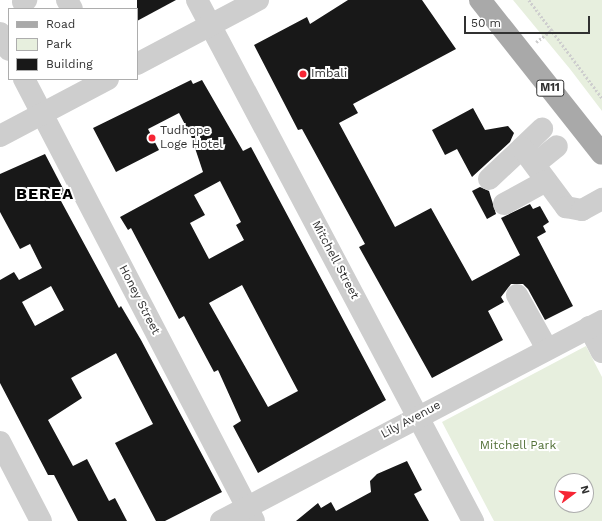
<!DOCTYPE html>
<style>
body{margin:0}
#map{position:relative;width:602px;height:521px;overflow:hidden;background:#fff;font-family:"Work Sans",sans-serif}
div>[style]{position:absolute}
.green>*{inset:0;background:#e7efde}
.building>*{inset:0;background:#181818}
.path>*{height:2.5px;margin-top:-1.25px;transform-origin:0;background:repeating-linear-gradient(90deg,#cecece 0 2px,transparent 0 4px)}
.minor>*{height:22px;margin:-11px;padding:0 11px;transform-origin:11px;border-radius:11px;background:#cecece}
.major>*{height:22px;margin:-11px;padding:0 11px;transform-origin:11px;border-radius:11px;background:#a9a9a9}
.dots>*{width:11px;height:11px;translate:-50% -50%;box-sizing:border-box;border:2px solid #fff;border-radius:50%}
span{translate:-50% -50%;white-space:nowrap;text-align:center;line-height:1.15;-webkit-text-stroke:4px #fff;paint-order:stroke}
.shield-label span{padding:1px 3px;background:#fff;border:1px solid;border-radius:3px;-webkit-text-stroke-width:0}
.shield-label{font-size:11px;color:#313131;font-weight:700}
.poi-label{font-size:12px;color:#313131}
.left{translate:0 -50%;text-align:left}
.street-label{font-size:12px;color:#313131}
.park-label{font-size:12px;color:#547239}
.district-label{font-size:16px;color:#000;font-weight:700;letter-spacing:1px}
.legend{position:absolute;left:8px;top:8px;width:130px;height:72px;box-sizing:border-box;background:#fff;border:1px solid #adadad;margin:0;padding:5px 7px;list-style:none;font-size:12px;color:#313131}
.legend li{display:flex;align-items:center;gap:8px;height:20px}
.legend b{width:20px;border:1px solid #adadad}
.north{position:absolute;left:554px;top:473px;width:40px;height:40px;box-sizing:border-box;background:#fff;border:1px solid #adadad;border-radius:50%;rotate:74deg;font-size:11px;font-weight:700;line-height:16px;text-align:center;color:#313131}
.north::after{content:'';display:block;margin:auto;width:14px;height:18px;background:#f62534;clip-path:polygon(50% 0,100% 100%,50% 72%,0 100%)}
.scale{position:absolute;left:464px;top:16px;width:126px;height:18px;box-sizing:border-box;border:2px solid #313131;border-top:0;padding-left:5px;font-size:12px;line-height:14px;white-space:nowrap;color:#313131;-webkit-text-stroke:3px #fff;paint-order:stroke}
</style>
<div id="map">
<div class="green">
<div style="clip-path:polygon(513px 0,602px 0,602px 111px,570px 69px)"></div>
<div style="clip-path:polygon(evenodd,586px 346px,602px 377px,602px 521px,494px 521px,442px 422px,586px 346px,562px 481px,586px 481px,586px 505px,562px 505px,562px 481px)"></div>
</div>
<div class="building">
<div style="clip-path:polygon(137px 0,176px 0,137px 21px)"></div>
<div style="clip-path:polygon(348px 0,422px 0,456px 49px,353px 104px,358px 113px,339px 123px,395px 227px,431px 208px,472px 281px,520px 255px,501px 218px,530px 204px,533px 209px,540px 206px,549px 222px,543px 226px,546px 232px,537px 237px,573px 306px,545px 320px,528px 289px,523px 284px,511px 284px,501px 297px,504px 302px,488px 311px,503px 340px,432px 378px,359px 247px,365px 244px,302px 129px,298px 130px,254px 45px,307px 17px,310px 24px)"></div>
<div style="clip-path:polygon(evenodd,191px 80px,193px 84px,202px 80px,243px 151px,251px 147px,386px 400px,258px 473px,233px 426px,241px 421px,218px 370px,214px 372px,184px 316px,179px 319px,131px 228px,128px 230px,120px 217px,203px 172px,191px 136px,179px 113px,148px 129px,159px 150px,116px 172px,93px 128px,191px 80px,220px 181px,241px 222px,236px 225px,244px 240px,209px 259px,190px 223px,205px 215px,194px 195px,220px 181px,191px 80px,242px 285px,298px 391px,268px 407px,209px 303px,242px 285px)"></div>
<div style="clip-path:polygon(473px 108px,485px 130px,508px 126px,514px 133px,510px 142px,472px 177px,457px 149px,445px 155px,432px 130px)"></div>
<div style="clip-path:polygon(evenodd,45px 154px,68px 198px,61px 201px,119px 308px,121px 306px,141px 340px,222px 492px,165px 521px,156px 521px,115px 443px,153px 424px,116px 353px,71px 378px,82px 398px,48px 420px,73px 466px,87px 459px,109px 501px,115px 498px,127px 521px,78px 521px,54px 475px,48px 475px,0 383px,0 280px,14px 272px,19px 280px,42px 268px,30px 244px,20px 249px,0 212px,0 174px,45px 154px,51px 286px,64px 310px,35px 326px,22px 302px,51px 286px)"></div>
<div style="clip-path:polygon(480px 187px,489px 191px,496px 214px,487px 219px,472px 191px)"></div>
<div style="clip-path:polygon(407px 461px,422px 490px,414px 494px,429px 521px,296px 521px,318px 503px,321px 508px,331px 502px,336px 511px,371px 492px,370px 481px,377px 474px)"></div>
</div>
<div class="path">
<div style="left:529px;top:0;width:122px;rotate:53.3deg"></div>
<div style="left:536px;top:42px;width:21px;rotate:-37deg"></div>
</div>
<div class="minor">
<div style="left:67px;top:0;width:10px;rotate:61deg"></div>
<div style="left:197px;top:0;width:590px;rotate:62.09deg"></div>
<div style="left:23px;top:2px;width:4px;rotate:-34deg"></div>
<div style="left:0;top:33px;width:19px;rotate:62deg"></div>
<div style="left:137px;top:64px;width:137px;rotate:-27.9deg"></div>
<div style="left:24px;top:79px;width:498px;rotate:62.5deg"></div>
<div style="left:0;top:136px;width:122px;rotate:-27.8deg"></div>
<div style="left:522px;top:148px;width:28px;rotate:-44deg"></div>
<div style="left:535px;top:164px;width:28px;rotate:-39deg"></div>
<div style="left:489px;top:179px;width:45px;rotate:-43.2deg"></div>
<div style="left:522px;top:148px;width:74px;rotate:53.3deg"></div>
<div style="left:566px;top:207px;width:16px;rotate:11deg"></div>
<div style="left:582px;top:210px;width:23px;rotate:-29deg"></div>
<div style="left:504px;top:204px;width:48px;rotate:-28.7deg"></div>
<div style="left:517px;top:295px;width:62px;rotate:60.9deg"></div>
<div style="left:589px;top:327px;width:28px;rotate:63deg"></div>
<div style="left:0;top:442px;width:89px;rotate:62.6deg"></div>
<div style="left:221px;top:521px;width:430px;rotate:-27.7deg"></div>
</div>
<div class="major">
<div style="left:480px;top:0;width:196px;rotate:51.6deg"></div>
</div>
<div class="dots">
<div style="left:303px;top:74px;background:#f62534"></div>
<div style="left:152px;top:138px;background:#f62534"></div>
</div>
<div class="shield-label">
<span style="left:550px;top:88px">M11</span>
</div>
<div class="poi-label">
<span class="left" style="left:311px;top:74px">Imbali</span>
<span class="left" style="left:160px;top:138px">Tudhope<br>Loge Hotel</span>
</div>
<div class="street-label">
<span style="left:335px;top:260px;rotate:62deg">Mitchell Street</span>
<span style="left:139px;top:300px;rotate:63deg">Honey Street</span>
<span style="left:411px;top:420px;rotate:-28deg">Lily Avenue</span>
</div>
<div class="park-label">
<span style="left:518px;top:446px">Mitchell Park</span>
</div>
<div class="district-label">
<span style="left:45px;top:194px">BEREA</span>
</div>
<ul class="legend">
<li><b style="height:5px;background:#a9a9a9"></b>Road</li>
<li><b style="height:11px;background:#e7efde"></b>Park</li>
<li><b style="height:11px;background:#181818"></b>Building</li>
</ul>
<div class="north">N</div>
<div class="scale">50 m</div>
</div>
